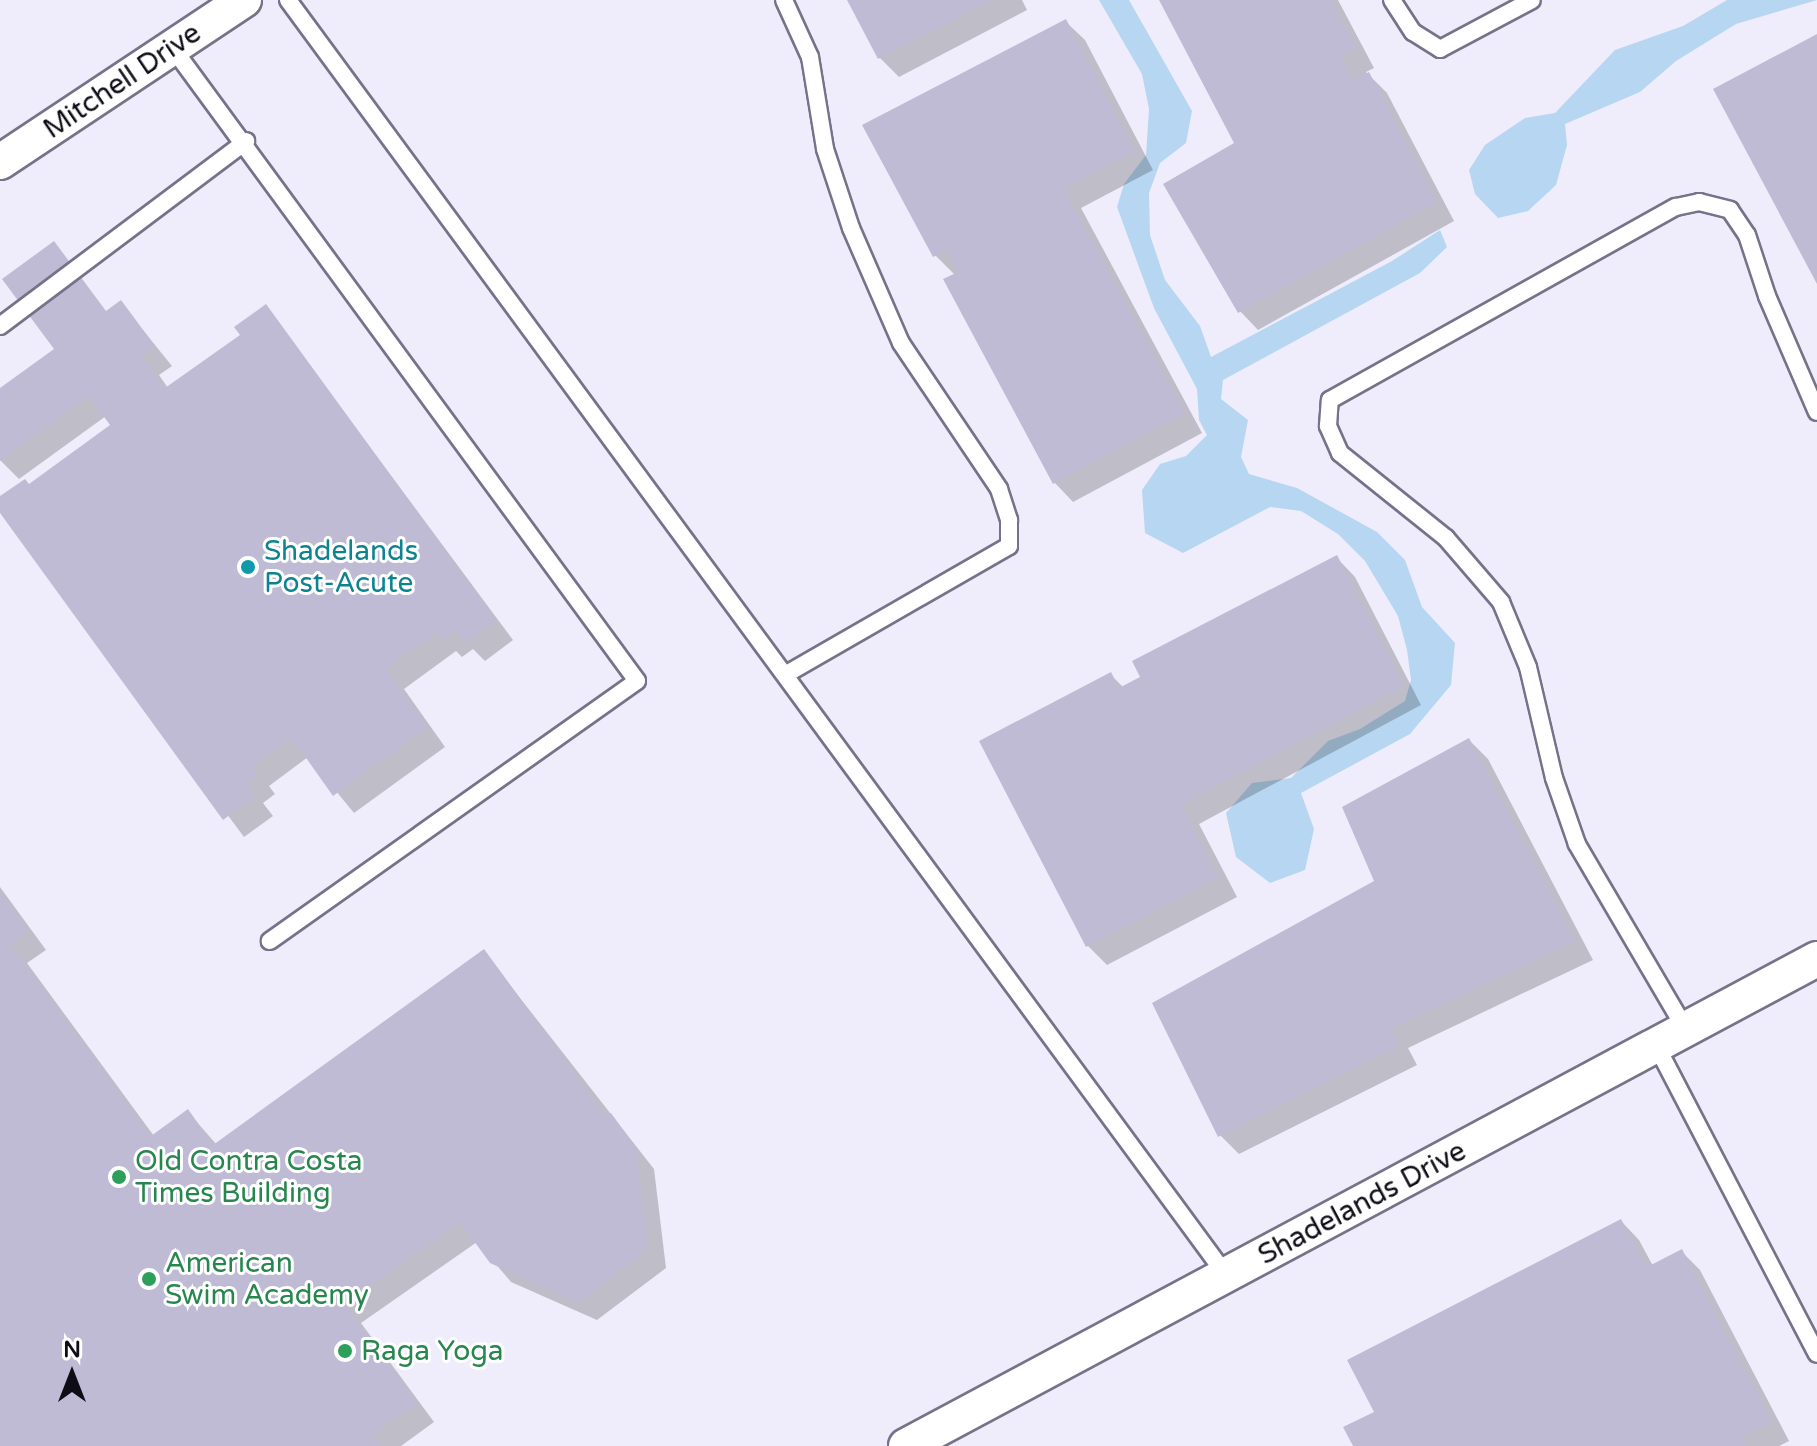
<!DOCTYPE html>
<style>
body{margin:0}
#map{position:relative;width:1817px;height:1446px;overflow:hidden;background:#f8f7fd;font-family:"Varela Round",sans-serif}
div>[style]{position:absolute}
.built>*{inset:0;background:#efedfb;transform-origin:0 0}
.water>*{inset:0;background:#b7d6f1}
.shadow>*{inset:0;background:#0003}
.building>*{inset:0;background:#c0bbd5}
.roads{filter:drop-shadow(2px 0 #77728a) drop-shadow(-2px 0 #77728a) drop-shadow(0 2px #77728a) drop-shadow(0 -2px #77728a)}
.lane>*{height:16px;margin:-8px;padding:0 8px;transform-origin:8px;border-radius:8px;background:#fff}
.street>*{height:34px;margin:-17px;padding:0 17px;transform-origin:17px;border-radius:17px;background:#fff}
.dots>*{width:22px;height:22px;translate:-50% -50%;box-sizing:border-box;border:4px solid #fff;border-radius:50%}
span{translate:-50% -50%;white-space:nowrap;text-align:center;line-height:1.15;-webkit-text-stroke:6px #fff;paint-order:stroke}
.street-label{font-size:28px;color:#0e0c15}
.culture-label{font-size:28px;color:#0d838f}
.left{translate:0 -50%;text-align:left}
.leisure-label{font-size:28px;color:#27864d}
.north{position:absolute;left:32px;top:1334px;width:80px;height:80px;-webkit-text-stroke:6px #fff;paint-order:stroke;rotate:0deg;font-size:22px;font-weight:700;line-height:32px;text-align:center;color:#0e0c15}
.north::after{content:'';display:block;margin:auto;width:28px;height:36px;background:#0e0c15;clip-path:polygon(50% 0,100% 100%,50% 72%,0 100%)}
</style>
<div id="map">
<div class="built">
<div style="left:0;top:0;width:1817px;height:1446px"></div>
</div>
<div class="water">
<div style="clip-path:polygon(1099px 0,1129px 0,1192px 111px,1186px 143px,1160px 163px,1149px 193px,1150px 235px,1165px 280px,1200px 326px,1211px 357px,1392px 261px,1440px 230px,1447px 247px,1420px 273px,1223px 380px,1221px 399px,1248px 420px,1241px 457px,1249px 474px,1297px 488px,1377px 532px,1405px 560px,1422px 607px,1455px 643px,1451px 685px,1410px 734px,1301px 793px,1314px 829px,1305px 870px,1270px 883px,1236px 857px,1226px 813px,1252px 783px,1291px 778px,1328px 741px,1360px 729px,1405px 701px,1411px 680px,1407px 650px,1398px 616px,1365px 561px,1338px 534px,1301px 511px,1270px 507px,1183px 553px,1145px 533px,1142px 490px,1160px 464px,1186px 456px,1207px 435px,1199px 420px,1197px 389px,1154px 308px,1117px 207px,1124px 184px,1146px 155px,1149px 109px,1142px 74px)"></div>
<div style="clip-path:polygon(1727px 0,1817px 0,1736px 24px,1676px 61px,1640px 92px,1565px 124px,1567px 145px,1556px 185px,1528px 211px,1498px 218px,1475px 194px,1469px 170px,1485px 145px,1525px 118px,1555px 113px,1615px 50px,1683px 26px)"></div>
</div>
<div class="shadow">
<div style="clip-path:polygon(849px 0,1022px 0,1027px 10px,899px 77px,880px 58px)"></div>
<div style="clip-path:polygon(1162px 0,1338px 0,1374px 68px,1366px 72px,1387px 93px,1454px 221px,1258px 330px,1240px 311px,1237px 144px)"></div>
<div style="clip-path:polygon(1066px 22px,1085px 40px,1153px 170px,1081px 208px,1202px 433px,1073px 502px,1055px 483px,946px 280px,955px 275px,935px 255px)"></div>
<div style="clip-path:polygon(121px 303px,172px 366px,159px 375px,168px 388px,243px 335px,266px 307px,513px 640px,485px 661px,473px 649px,462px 657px,456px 651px,404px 689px,445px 747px,354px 813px,308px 757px,269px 786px,275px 794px,263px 803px,273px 816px,244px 837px,0 510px,0 499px,29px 486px,113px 426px,106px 416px,19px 479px,0 460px,0 391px)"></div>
<div style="clip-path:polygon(1337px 558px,1355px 577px,1421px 705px,1199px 824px,1237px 897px,1107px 965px,1088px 946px,982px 742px,1111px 675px,1124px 688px)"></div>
<div style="clip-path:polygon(1469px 740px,1488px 759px,1593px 960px,1408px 1048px,1417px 1065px,1239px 1154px,1220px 1135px)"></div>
<div style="clip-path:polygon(0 887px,46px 950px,27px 963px,154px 1136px,188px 1112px,217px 1145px,484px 952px,654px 1169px,666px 1268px,597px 1320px,511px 1282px,477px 1242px,361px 1323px,434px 1422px,401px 1446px,0 1446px)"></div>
<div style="clip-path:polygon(1621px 1221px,1639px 1240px,1653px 1266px,1682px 1252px,1700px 1270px,1789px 1441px,1779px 1446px,1355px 1446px,1377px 1413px)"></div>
</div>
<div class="building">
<div style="clip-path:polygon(847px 0,993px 0,878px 59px)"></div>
<div style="clip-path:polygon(1159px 0,1331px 0,1357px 49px,1342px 57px,1352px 81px,1369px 72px,1437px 202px,1238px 313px,1163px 184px,1234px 143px)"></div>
<div style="clip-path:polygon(1066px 19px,1135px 151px,1064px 189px,1185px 413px,1053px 484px,943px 279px,958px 272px,947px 250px,933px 257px,862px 125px)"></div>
<div style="clip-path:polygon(1817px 34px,1817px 284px,1713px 89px)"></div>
<div style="clip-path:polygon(54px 241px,106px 311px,121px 300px,155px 346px,141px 356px,165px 388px,240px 335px,234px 327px,266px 304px,496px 620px,465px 643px,455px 630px,442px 640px,437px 632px,386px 669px,428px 727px,333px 796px,292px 738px,252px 766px,258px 775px,246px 783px,255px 796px,223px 820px,0 513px,0 496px,25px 479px,29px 484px,110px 425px,89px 396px,0 461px,0 388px,54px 349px,2px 279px)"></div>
<div style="clip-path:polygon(1337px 555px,1404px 686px,1181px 805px,1219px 878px,1086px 947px,979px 741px,1111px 672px,1119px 688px,1140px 677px,1132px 661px)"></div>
<div style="clip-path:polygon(1469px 738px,1576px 941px,1391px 1029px,1399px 1046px,1218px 1137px,1152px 1003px,1374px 881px,1342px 807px)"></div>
<div style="clip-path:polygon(0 891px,29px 930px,10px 944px,151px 1136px,188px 1109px,213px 1145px,484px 949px,606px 1116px,611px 1113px,636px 1148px,648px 1249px,578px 1303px,490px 1263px,460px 1222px,344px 1304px,417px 1403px,372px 1435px,381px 1446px,0 1446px)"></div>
<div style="clip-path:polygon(1621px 1219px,1647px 1267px,1682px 1249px,1772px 1422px,1741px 1437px,1746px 1446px,1353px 1446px,1343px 1427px,1374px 1412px,1347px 1360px)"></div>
</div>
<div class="roads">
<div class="lane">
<div style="left:288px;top:0;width:1583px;rotate:53.66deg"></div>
<div style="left:784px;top:0;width:63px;rotate:65.5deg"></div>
<div style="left:810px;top:57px;width:93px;rotate:80.7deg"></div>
<div style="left:825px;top:149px;width:83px;rotate:71.8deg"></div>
<div style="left:851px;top:228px;width:125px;rotate:66.5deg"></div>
<div style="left:901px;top:343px;width:176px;rotate:56.1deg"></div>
<div style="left:999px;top:489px;width:33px;rotate:72deg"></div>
<div style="left:1009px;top:520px;width:26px;rotate:90deg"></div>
<div style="left:1009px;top:546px;width:257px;rotate:150.1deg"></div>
<div style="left:1392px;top:0;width:38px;rotate:57deg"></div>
<div style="left:1413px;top:32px;width:32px;rotate:32deg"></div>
<div style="left:1440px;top:49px;width:104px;rotate:-28deg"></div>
<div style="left:172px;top:47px;width:786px;rotate:53.74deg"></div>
<div style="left:637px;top:681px;width:450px;rotate:144.7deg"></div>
<div style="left:0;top:326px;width:308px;rotate:-36.9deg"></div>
<div style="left:1686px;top:1030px;width:216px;rotate:-120.4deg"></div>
<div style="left:1577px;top:844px;width:70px;rotate:-109.2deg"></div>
<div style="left:1554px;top:778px;width:114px;rotate:-103.2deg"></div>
<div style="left:1528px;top:667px;width:70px;rotate:-112.6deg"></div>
<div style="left:1501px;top:602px;width:84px;rotate:-130.7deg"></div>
<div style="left:1446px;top:538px;width:136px;rotate:-141.3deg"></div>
<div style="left:1340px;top:453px;width:30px;rotate:-114deg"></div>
<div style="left:1328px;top:426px;width:26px;rotate:-86deg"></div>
<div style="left:1330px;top:400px;width:396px;rotate:-29.2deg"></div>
<div style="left:1676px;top:207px;width:24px;rotate:-12deg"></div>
<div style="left:1699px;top:202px;width:32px;rotate:14deg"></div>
<div style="left:1730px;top:210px;width:30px;rotate:56deg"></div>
<div style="left:1747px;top:235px;width:64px;rotate:71.8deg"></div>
<div style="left:1767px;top:296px;width:126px;rotate:66.7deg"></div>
<div style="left:1656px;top:1045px;width:348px;rotate:62.5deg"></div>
</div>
<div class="street">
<div style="left:0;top:162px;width:293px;rotate:-33.6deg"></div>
<div style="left:906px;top:1446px;width:1033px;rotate:-28.13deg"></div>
</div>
</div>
<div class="dots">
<div style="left:248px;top:567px;background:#0f9aa8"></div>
<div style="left:119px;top:1177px;background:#2e9e5b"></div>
<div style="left:149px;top:1279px;background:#2e9e5b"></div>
<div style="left:345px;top:1351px;background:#2e9e5b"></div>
</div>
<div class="street-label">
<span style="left:122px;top:81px;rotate:-34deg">Mitchell Drive</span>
<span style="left:1362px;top:1203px;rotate:-28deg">Shadelands Drive</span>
</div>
<div class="culture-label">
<span class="left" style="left:264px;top:567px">Shadelands<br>Post-Acute</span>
</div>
<div class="leisure-label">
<span class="left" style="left:135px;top:1177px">Old Contra Costa<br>Times Building</span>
<span class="left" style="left:165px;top:1279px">American<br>Swim Academy</span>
<span class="left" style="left:361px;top:1351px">Raga Yoga</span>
</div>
<div class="north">N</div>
</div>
